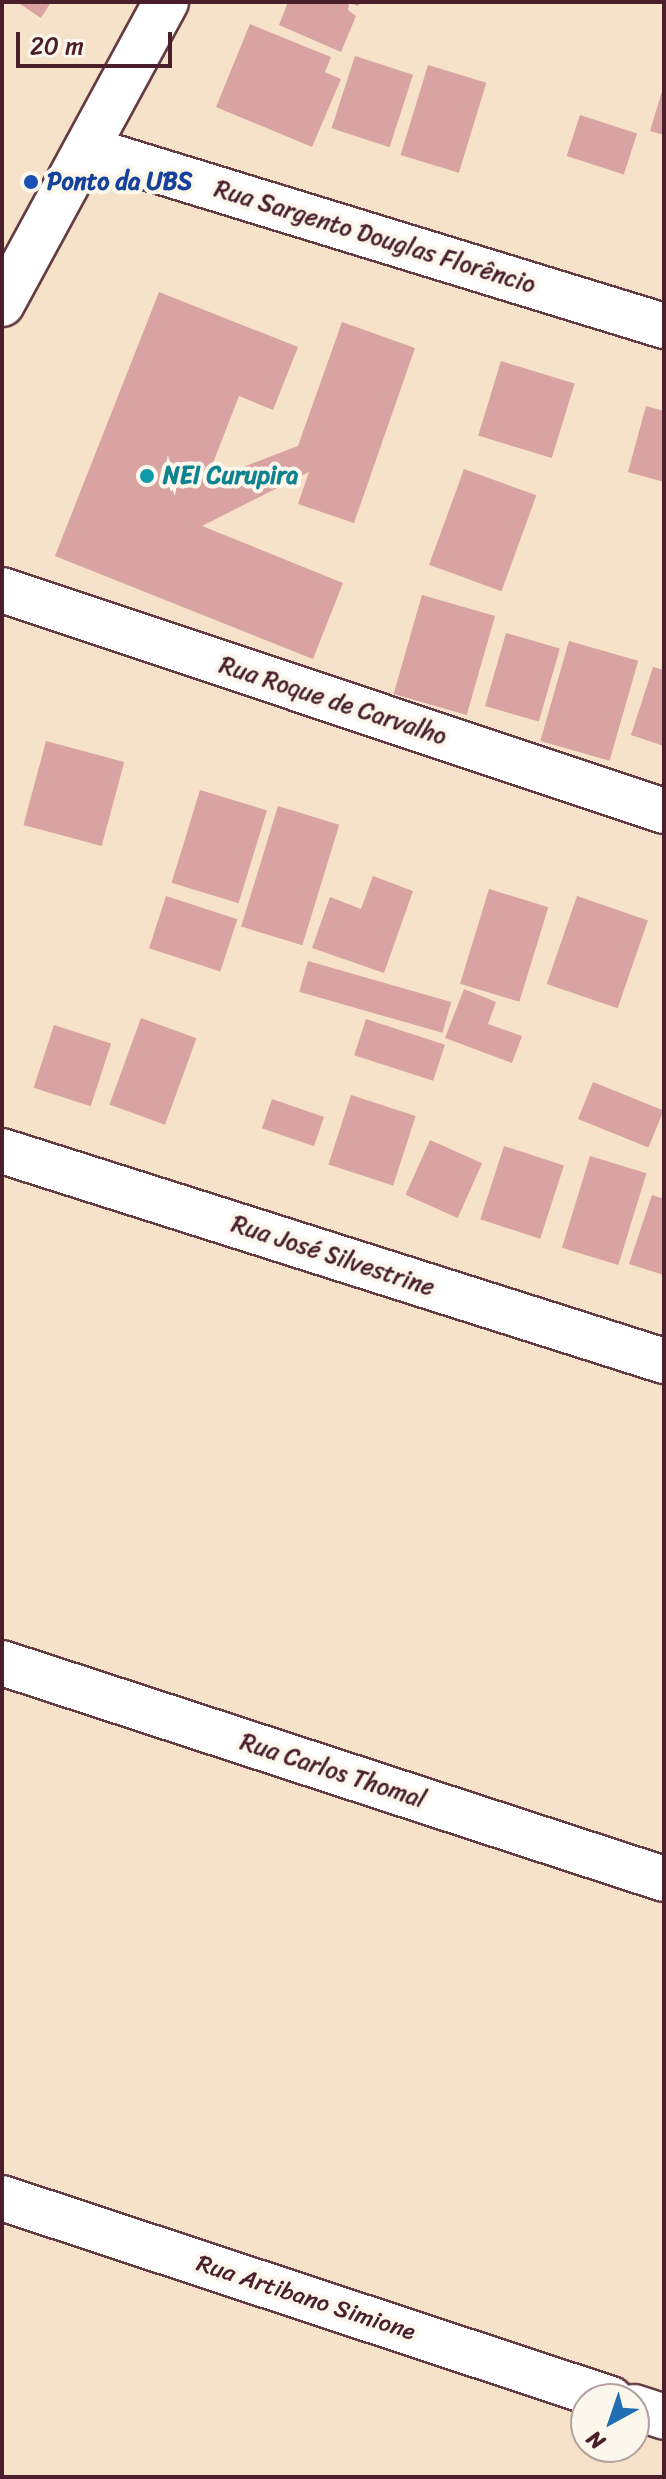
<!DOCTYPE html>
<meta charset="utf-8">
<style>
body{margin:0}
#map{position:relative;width:666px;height:2479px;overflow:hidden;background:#f5e2c8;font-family:Sriracha,sans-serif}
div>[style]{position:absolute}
.building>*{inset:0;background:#d8a3a0;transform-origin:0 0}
.roads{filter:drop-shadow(2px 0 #643c43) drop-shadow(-2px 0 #643c43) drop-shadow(0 2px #643c43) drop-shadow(0 -2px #643c43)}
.minor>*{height:44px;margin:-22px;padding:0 22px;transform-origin:22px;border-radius:22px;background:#fff}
.dots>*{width:22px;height:22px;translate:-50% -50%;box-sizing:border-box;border:4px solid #fbf7ec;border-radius:50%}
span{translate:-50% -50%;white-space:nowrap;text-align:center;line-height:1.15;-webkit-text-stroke:8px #fbf7ec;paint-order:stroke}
.transit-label{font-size:24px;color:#164399;font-weight:700}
.left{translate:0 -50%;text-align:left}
.street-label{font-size:24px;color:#4a1f2b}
.culture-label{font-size:24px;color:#0d838f;font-weight:700}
.frame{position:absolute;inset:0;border:4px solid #4a1f2b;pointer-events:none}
.north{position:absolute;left:570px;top:2383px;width:80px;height:80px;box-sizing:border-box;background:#fbf7ec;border:2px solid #b4a19f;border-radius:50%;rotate:220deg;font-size:22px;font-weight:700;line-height:32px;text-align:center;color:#4a1f2b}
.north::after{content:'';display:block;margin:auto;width:28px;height:36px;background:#1f6fb2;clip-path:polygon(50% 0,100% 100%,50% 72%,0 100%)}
.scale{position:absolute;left:16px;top:32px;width:156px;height:36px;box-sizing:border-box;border:4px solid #4a1f2b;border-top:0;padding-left:10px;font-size:24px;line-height:28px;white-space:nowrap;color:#4a1f2b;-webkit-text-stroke:6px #fbf7ec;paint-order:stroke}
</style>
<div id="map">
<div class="building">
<div style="clip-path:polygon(17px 2px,51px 2px,41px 18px)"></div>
<div style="clip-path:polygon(288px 2px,360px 2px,358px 6px,349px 3px,348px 10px,356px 16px,341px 52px,279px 25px)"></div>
<div style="clip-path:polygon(250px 24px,331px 57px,325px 72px,341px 79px,312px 147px,216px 107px)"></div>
<div style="left:355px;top:56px;width:61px;height:76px;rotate:18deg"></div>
<div style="left:428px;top:65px;width:61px;height:94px;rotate:17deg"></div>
<div style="clip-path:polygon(663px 88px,664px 89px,664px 135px,650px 131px)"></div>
<div style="left:580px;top:115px;width:60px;height:43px;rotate:18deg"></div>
<div style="clip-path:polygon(159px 292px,298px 347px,273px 410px,239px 396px,206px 481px,298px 446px,342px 322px,415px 348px,354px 523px,298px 504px,309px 472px,202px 526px,343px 583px,313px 659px,55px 556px)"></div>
<div style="left:501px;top:361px;width:77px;height:78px;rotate:17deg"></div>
<div style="clip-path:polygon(646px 406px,664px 411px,664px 482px,628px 472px)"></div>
<div style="left:464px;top:469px;width:77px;height:102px;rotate:20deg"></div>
<div style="left:422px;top:595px;width:76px;height:103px;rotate:16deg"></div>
<div style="left:506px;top:633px;width:56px;height:76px;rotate:16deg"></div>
<div style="left:569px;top:641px;width:72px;height:104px;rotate:16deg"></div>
<div style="clip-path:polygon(653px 667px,664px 670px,664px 746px,631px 735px)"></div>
<div style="left:46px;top:741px;width:81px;height:87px;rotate:15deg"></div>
<div style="left:200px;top:790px;width:70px;height:97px;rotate:17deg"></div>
<div style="left:278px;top:806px;width:64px;height:126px;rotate:17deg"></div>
<div style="clip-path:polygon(373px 876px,413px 891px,384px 973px,312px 948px,330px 897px,361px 909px)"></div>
<div style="left:489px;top:889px;width:62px;height:99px;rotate:17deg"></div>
<div style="left:166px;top:896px;width:75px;height:55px;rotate:18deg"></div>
<div style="left:577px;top:896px;width:75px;height:93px;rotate:19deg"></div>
<div style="left:308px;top:961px;width:149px;height:32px;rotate:16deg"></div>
<div style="clip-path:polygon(464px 989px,496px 1002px,488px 1024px,522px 1036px,512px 1063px,445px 1038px)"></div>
<div style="left:141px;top:1018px;width:59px;height:92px;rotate:20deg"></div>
<div style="left:366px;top:1019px;width:83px;height:38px;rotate:18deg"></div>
<div style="left:54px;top:1025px;width:60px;height:66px;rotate:18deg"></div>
<div style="left:593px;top:1082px;width:76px;height:40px;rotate:22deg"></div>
<div style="left:351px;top:1095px;width:68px;height:73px;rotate:18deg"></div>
<div style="left:272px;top:1099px;width:55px;height:31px;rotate:19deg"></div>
<div style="left:430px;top:1140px;width:57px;height:60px;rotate:24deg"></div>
<div style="left:504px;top:1146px;width:63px;height:77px;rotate:18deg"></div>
<div style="left:590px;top:1156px;width:59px;height:96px;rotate:17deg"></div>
<div style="clip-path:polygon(652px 1195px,664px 1199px,664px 1275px,629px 1264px)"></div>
</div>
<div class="roads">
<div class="minor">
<div style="left:87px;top:149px;width:604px;rotate:17.05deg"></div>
<div style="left:2px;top:304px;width:344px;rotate:-61.5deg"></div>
<div style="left:2px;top:590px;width:698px;rotate:18.46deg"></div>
<div style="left:2px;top:1151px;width:695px;rotate:17.6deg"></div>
<div style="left:2px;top:1663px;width:696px;rotate:18.07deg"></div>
<div style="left:2px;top:2198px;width:641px;rotate:18.27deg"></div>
<div style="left:634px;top:2407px;width:32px;rotate:18deg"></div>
</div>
</div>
<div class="dots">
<div style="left:31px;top:182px;background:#1a4fb4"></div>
<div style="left:147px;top:476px;background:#0f9aa8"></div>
</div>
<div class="transit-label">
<span class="left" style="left:47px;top:182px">Ponto da UBS</span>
</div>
<div class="street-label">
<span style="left:375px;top:237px;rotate:17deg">Rua Sargento Douglas Florêncio</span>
<span style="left:333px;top:701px;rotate:18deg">Rua Roque de Carvalho</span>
<span style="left:333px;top:1256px;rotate:18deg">Rua José Silvestrine</span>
<span style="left:333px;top:1771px;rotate:18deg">Rua Carlos Thomal</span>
<span style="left:306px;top:2298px;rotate:18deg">Rua Artibano Simione</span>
</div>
<div class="culture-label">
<span class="left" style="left:163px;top:476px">NEI Curupira</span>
</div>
<div class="frame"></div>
<div class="north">N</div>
<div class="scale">20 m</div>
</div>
